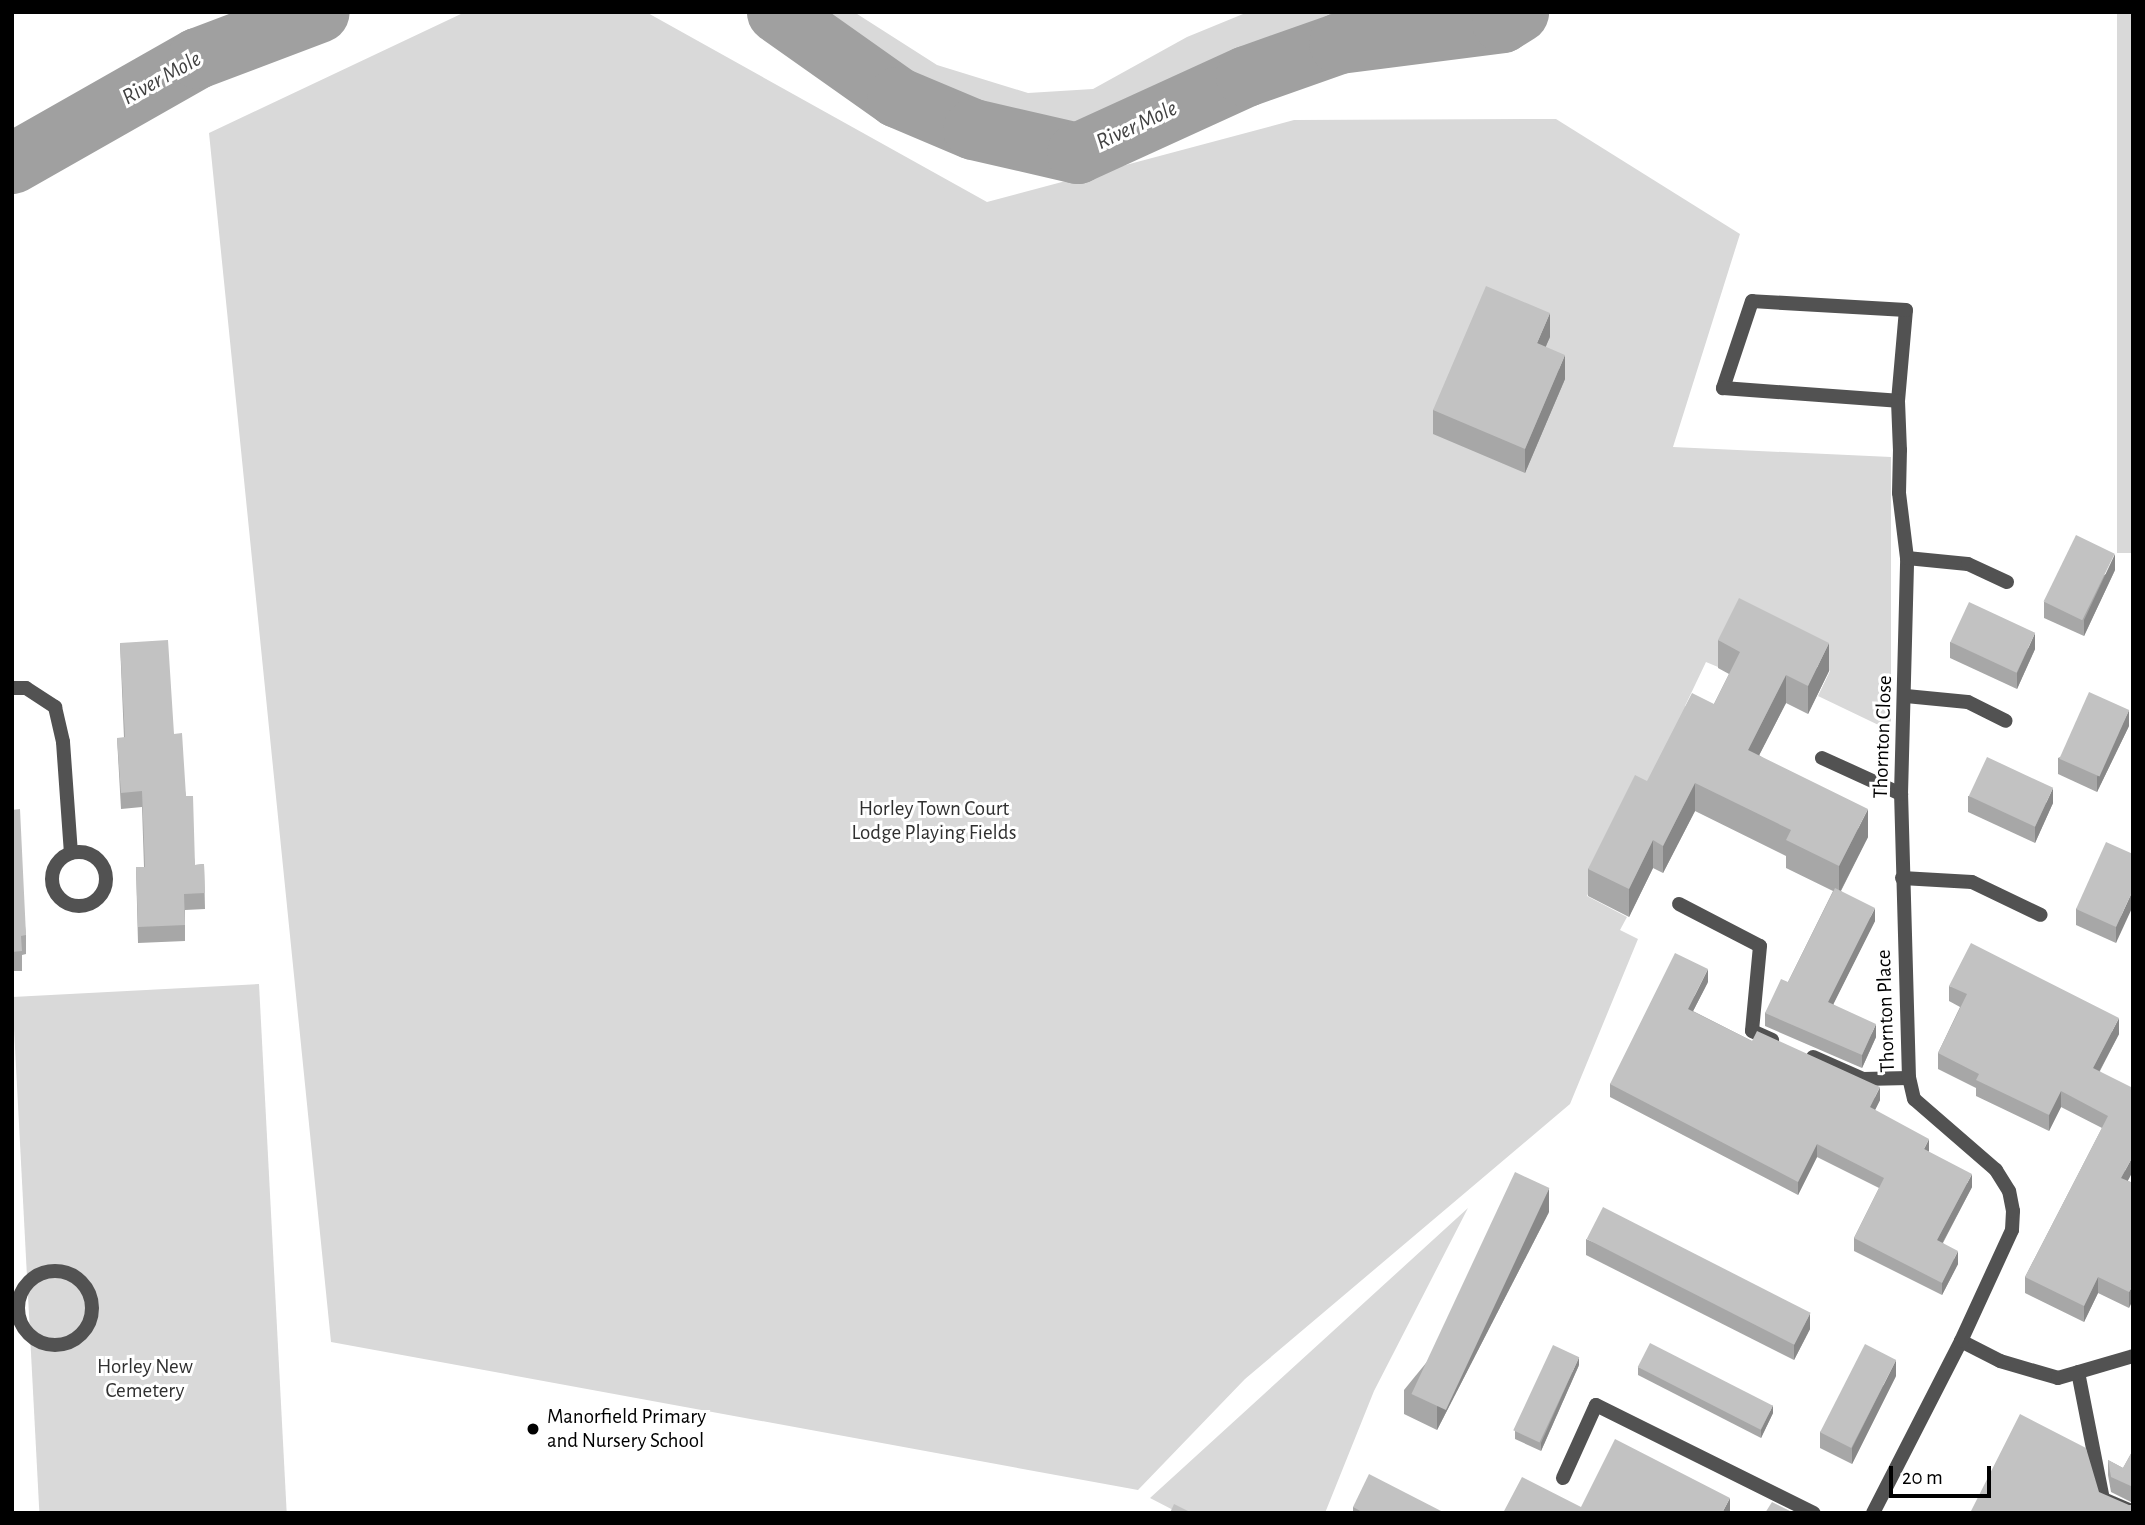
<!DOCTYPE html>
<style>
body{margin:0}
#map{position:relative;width:2145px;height:1525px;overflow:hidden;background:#fff;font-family:"Alegreya Sans",sans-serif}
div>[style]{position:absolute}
.green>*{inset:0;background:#d9d9d9;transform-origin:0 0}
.river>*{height:61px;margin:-30.5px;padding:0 30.5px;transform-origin:30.5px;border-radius:30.5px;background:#a0a0a0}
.service>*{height:14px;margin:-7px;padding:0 7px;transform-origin:7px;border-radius:7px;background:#525252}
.service>.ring{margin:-7px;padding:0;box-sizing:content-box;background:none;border:14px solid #525252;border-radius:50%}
.minor>*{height:14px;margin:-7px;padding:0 7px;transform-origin:7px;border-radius:7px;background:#525252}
.minor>.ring{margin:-7px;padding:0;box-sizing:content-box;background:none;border:14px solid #525252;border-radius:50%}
.wall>*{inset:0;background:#a7a7a7}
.shaded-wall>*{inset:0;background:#888}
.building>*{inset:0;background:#c2c2c2;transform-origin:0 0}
.dots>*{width:19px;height:19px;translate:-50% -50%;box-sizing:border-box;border:4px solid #fff;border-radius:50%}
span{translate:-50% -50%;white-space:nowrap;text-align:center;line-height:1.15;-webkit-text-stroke:6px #fff;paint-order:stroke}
.street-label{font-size:21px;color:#000}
.park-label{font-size:21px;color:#303030}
.poi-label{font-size:21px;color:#000}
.left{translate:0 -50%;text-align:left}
.water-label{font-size:23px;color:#414141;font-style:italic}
.frame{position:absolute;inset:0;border:14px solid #000;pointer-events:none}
.scale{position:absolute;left:1889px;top:1466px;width:102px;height:32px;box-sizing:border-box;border:4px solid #000;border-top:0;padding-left:9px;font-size:21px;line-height:24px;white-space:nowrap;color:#000;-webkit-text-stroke:5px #fff;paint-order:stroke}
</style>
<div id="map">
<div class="green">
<div style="clip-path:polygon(646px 12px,987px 202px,1294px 120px,1556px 119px,1740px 234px,1673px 447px,1891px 457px,1891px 731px,1818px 696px,1830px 671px,1740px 625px,1718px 667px,1706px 662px,1685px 706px,1695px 712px,1634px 802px,1587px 896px,1627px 917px,1620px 930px,1638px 939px,1570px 1104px,1245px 1379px,1138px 1490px,331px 1342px,209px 133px,463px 13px)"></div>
<div style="clip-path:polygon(812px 12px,854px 12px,937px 65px,1028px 93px,1093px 89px,1187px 37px,1248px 12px,1343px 12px,1158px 85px,1061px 132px,960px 112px)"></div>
<div style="left:2117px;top:12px;width:16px;height:541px"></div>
<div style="left:259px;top:984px;width:530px;height:247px;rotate:87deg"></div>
<div style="clip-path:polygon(1468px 1208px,1374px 1391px,1325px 1513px,1179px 1513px,1150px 1498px)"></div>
</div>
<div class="river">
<div style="left:777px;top:12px;width:147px;rotate:35.3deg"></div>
<div style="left:897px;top:97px;width:82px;rotate:22.8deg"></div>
<div style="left:973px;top:129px;width:107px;rotate:13deg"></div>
<div style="left:1077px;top:153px;width:186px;rotate:-24.5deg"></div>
<div style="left:1246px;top:76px;width:99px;rotate:-19.5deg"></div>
<div style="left:1339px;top:43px;width:164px;rotate:-7.3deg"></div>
<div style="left:1502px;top:22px;width:19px;rotate:-32deg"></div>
<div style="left:12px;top:163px;width:213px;rotate:-29.6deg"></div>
<div style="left:197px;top:58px;width:130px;rotate:-20.7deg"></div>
</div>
<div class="service">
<div style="left:1898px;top:401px;width:91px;rotate:-85deg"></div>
<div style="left:1906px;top:310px;width:154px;rotate:-176.7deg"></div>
<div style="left:1752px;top:301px;width:92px;rotate:108.4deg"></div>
<div style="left:1723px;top:388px;width:175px;rotate:4.2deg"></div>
<div style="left:1898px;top:401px;width:49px;rotate:87.7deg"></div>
<div style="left:1822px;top:758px;width:87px;rotate:24.5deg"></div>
<div class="ring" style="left:18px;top:1271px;width:60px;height:60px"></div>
<div style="left:2078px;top:1372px;width:129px;rotate:78.9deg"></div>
<div style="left:2103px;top:1499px;width:33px;rotate:23deg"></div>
<div style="left:1563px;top:1478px;width:80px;rotate:-65.7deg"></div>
</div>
<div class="minor">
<div style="left:1907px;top:558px;width:61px;rotate:5.6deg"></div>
<div style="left:1968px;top:564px;width:43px;rotate:24.8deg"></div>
<div style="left:12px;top:688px;width:14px"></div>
<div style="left:26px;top:688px;width:35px;rotate:33deg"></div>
<div style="left:55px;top:707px;width:36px;rotate:77deg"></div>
<div style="left:63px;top:742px;width:111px;rotate:85.9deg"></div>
<div style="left:1906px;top:696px;width:62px;rotate:5.5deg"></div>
<div style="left:1968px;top:702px;width:42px;rotate:26.6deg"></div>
<div class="ring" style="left:52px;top:852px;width:40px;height:40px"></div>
<div style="left:1902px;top:878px;width:70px;rotate:3.3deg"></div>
<div style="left:1972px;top:882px;width:76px;rotate:25.6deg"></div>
<div style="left:1679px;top:904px;width:91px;rotate:27.4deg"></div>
<div style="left:1760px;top:946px;width:85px;rotate:95.4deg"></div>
<div style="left:1752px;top:1031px;width:22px;rotate:24deg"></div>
<div style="left:1813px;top:1057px;width:55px;rotate:23.7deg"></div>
<div style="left:1863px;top:1079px;width:46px;rotate:-1.2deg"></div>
<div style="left:1961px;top:1341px;width:44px;rotate:27.1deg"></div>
<div style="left:2000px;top:1361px;width:60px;rotate:16.3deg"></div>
<div style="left:2058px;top:1378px;width:78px;rotate:-16.3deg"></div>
<div style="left:1596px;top:1405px;width:243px;rotate:26.4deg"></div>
<div style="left:1873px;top:1513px;width:193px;rotate:-62.9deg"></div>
<div style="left:1961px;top:1341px;width:122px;rotate:-65.3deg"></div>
<div style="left:2012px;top:1230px;width:19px;rotate:-87deg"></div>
<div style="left:2013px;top:1211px;width:20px;rotate:-101deg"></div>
<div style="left:2009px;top:1191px;width:25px;rotate:-122deg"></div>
<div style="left:1996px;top:1170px;width:108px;rotate:-139.1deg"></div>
<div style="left:1914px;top:1099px;width:22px;rotate:-103deg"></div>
<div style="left:1909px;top:1078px;width:284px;rotate:-91.6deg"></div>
<div style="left:1901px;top:794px;width:236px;rotate:-88.5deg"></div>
<div style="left:1907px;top:558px;width:65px;rotate:-97deg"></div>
<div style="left:1899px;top:493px;width:43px;rotate:-88.7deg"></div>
</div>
<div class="wall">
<div style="clip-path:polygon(1550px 337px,1545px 347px,1565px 379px,1525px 473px,1433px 434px,1433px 410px)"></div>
<div style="clip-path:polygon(2115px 570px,2084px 636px,2044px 618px,2044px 602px)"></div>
<div style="clip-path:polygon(1718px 640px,1829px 671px,1808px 714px,1786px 703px,1759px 755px,1868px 837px,1841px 891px,1875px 921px,1833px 1004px,1876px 1037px,1862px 1068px,1765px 1026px,1765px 1013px,1788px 982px,1833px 891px,1786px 868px,1786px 856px,1695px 811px,1663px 873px,1653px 868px,1629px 917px,1588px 896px,1588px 869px,1714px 704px,1729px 674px,1718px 668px)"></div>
<div style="clip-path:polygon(1950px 642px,2035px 649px,2017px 689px,1950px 658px)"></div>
<div style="clip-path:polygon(120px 643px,174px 734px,186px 796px,195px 865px,204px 864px,205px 909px,185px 910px,185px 941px,138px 943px,136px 867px,144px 867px,142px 807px,121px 809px,117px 738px,124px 738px)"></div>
<div style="clip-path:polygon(2129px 726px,2097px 792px,2058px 774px,2058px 758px)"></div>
<div style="clip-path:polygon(1968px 796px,2053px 803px,2035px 843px,1968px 812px)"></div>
<div style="clip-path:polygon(12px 810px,26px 935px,26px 954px,22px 955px,22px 971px,12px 971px)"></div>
<div style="clip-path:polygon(2133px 854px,2116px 943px,2076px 925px,2076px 909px)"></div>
<div style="clip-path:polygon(1708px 982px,1693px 1011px,1752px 1041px,1880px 1100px,1875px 1110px,1929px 1152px,1972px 1187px,1943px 1243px,1958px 1264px,1942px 1295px,1854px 1251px,1854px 1238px,1879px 1188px,1817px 1157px,1798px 1195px,1610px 1097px,1610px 1084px)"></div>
<div style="clip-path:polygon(1949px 986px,2119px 1034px,2100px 1071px,2128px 1181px,2133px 1183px,2129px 1308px,2098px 1293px,2084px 1322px,2025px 1293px,2025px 1277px,2102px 1128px,2061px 1107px,2049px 1131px,1976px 1096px,1976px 1088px,1938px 1069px,1938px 1053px,1960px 1007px,1949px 1001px)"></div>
<div style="clip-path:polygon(1549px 1212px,1437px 1430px,1404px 1414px,1404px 1390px)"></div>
<div style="clip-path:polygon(1586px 1239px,1810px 1329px,1794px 1360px,1586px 1255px)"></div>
<div style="clip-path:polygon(1579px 1365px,1541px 1451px,1515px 1439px,1515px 1431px)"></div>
<div style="clip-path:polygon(1638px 1367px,1773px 1413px,1761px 1438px,1638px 1375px)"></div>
<div style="clip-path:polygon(1896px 1376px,1852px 1464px,1820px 1448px,1820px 1432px)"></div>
<div style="clip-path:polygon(2133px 1450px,2133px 1503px,2111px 1492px,2108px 1475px,2108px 1460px,2123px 1468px)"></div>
<div style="clip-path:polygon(1353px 1507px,1445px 1513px,1353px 1513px)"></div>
</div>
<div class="shaded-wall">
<div style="clip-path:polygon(1550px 313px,1550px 337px,1537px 367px,1537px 343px)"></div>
<div style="clip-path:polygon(1565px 355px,1565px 379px,1525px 473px,1525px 449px)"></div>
<div style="clip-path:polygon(2115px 554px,2115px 570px,2084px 636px,2084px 620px)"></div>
<div style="clip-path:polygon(2035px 633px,2035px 649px,2017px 689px,2017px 673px)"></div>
<div style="clip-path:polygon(1829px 643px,1829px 671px,1808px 714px,1808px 686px)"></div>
<div style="clip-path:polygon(1786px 675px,1786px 703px,1748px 777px,1748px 750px)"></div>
<div style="clip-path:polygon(2129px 710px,2129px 726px,2097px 792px,2097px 777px)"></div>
<div style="clip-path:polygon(1695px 783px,1695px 811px,1663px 873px,1663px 846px)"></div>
<div style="clip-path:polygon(2053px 788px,2053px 803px,2035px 843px,2035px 827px)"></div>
<div style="clip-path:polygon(1868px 809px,1868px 837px,1839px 894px,1839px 866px)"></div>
<div style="clip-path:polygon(1653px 840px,1653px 868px,1629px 917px,1629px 889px)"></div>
<div style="clip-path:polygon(2133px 890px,2133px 906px,2116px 943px,2116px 927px)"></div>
<div style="clip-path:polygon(1875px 908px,1875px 921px,1828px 1015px,1828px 1002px)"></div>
<div style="clip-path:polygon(1708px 969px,1708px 982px,1688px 1021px,1688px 1009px)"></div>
<div style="clip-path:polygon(2119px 1018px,2119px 1034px,2093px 1083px,2093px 1068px)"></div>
<div style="clip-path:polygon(1876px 1024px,1876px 1037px,1862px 1068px,1862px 1055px)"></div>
<div style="clip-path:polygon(1880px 1087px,1880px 1100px,1870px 1120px,1870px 1107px)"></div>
<div style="clip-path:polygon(2061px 1091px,2061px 1107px,2049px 1131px,2049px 1115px)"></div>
<div style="clip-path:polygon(1929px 1139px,1929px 1152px,1924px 1149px)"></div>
<div style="clip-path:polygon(1817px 1144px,1817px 1157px,1798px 1195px,1798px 1182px)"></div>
<div style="clip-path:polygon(2133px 1156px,2133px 1171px,2121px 1194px,2121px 1178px)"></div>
<div style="clip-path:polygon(1972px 1174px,1972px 1187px,1937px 1253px,1937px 1240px)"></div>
<div style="clip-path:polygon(1549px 1188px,1549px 1212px,1437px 1430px,1437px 1407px)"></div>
<div style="clip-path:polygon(1958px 1251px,1958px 1264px,1942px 1295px,1942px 1283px)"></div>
<div style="clip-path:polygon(2098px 1277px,2098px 1293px,2084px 1322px,2084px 1306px)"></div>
<div style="clip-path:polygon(2133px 1285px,2133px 1300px,2129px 1308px,2129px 1292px)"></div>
<div style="clip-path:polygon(1810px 1313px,1810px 1329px,1794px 1360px,1794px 1344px)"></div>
<div style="clip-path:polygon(1579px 1357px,1579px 1365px,1541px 1451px,1541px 1443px)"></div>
<div style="clip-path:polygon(1896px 1360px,1896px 1376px,1852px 1464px,1852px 1448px)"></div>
<div style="clip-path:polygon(1773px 1405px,1773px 1413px,1761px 1438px,1761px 1430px)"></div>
<div style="clip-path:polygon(1730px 1498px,1730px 1511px,1729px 1513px,1722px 1513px)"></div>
</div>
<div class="building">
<div style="clip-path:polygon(1486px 286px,1550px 313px,1537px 343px,1565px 355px,1525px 449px,1433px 410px)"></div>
<div style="left:2076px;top:535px;width:43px;height:74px;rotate:26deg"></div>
<div style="clip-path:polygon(1739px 598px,1829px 643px,1808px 686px,1786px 675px,1748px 750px,1868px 809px,1839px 866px,1786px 840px,1791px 830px,1695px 783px,1663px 846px,1653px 840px,1629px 889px,1588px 869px,1635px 775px,1647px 781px,1692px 693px,1714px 704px,1740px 652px,1718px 640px)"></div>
<div style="left:1969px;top:602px;width:73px;height:44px;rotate:25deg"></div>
<div style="clip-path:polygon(168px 640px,174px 734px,182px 733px,186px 796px,193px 796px,195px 865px,204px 864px,205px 893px,184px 894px,185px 925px,138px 927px,136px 867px,145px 867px,142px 791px,121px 793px,117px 738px,125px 737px,120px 643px)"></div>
<div style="left:2089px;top:692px;width:44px;height:73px;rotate:24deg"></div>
<div style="left:1987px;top:757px;width:73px;height:43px;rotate:25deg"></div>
<div style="clip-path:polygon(20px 809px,26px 935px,21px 936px,22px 951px,12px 952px,12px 810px)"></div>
<div style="clip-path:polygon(2106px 842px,2133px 854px,2133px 890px,2116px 927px,2076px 909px)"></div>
<div style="clip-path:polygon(1835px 888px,1875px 908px,1828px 1002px,1876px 1024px,1862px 1055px,1765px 1013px,1781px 979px,1788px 982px)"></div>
<div style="clip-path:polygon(1971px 943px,2119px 1018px,2093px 1068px,2133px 1088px,2133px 1156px,2121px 1178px,2133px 1183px,2133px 1285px,2129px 1292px,2098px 1277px,2084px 1306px,2025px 1277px,2108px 1116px,2061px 1091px,2049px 1115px,1976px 1080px,1979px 1074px,1938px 1053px,1967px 994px,1949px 986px)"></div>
<div style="clip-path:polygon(1675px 953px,1708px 969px,1688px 1009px,1752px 1041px,1757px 1031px,1880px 1087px,1870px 1107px,1929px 1139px,1924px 1149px,1972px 1174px,1937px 1240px,1958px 1251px,1942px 1283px,1854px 1238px,1884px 1178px,1817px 1144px,1798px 1182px,1610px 1084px)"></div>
<div style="left:1515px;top:1172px;width:38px;height:245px;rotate:25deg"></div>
<div style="left:1603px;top:1207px;width:233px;height:36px;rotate:27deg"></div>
<div style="left:1650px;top:1343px;width:138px;height:27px;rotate:27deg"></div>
<div style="left:1865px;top:1344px;width:35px;height:99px;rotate:27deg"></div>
<div style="left:1553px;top:1345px;width:29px;height:94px;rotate:25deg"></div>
<div style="clip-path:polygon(2020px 1414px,2086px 1448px,2099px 1492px,2129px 1505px,2133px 1505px,2133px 1513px,1970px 1513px)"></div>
<div style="clip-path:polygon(1615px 1439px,1730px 1498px,1722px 1513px,1503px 1513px,1522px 1477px,1581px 1507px)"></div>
<div style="clip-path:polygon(2133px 1450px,2133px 1487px,2111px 1477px,2108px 1460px,2123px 1468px)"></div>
<div style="clip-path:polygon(1369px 1474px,1445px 1513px,1364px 1513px,1353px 1507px)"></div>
<div style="clip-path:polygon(1772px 1502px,1794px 1513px,1765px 1513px)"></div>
<div style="clip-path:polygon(1174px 1504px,1192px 1513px,1170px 1513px)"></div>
</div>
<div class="dots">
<div style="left:533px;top:1429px;background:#000"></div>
</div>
<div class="street-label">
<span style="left:1883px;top:737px;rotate:-88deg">Thornton Close</span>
<span style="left:1886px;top:1011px;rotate:-92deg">Thornton Place</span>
</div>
<div class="park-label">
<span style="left:934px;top:821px">Horley Town Court<br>Lodge Playing Fields</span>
<span style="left:145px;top:1379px">Horley New<br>Cemetery</span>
</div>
<div class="poi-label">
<span class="left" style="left:547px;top:1429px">Manorfield Primary<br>and Nursery School</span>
</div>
<div class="water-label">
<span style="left:162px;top:79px;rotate:-29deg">River Mole</span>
<span style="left:1137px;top:126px;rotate:-25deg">River Mole</span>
</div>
<div class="frame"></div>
<div class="scale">20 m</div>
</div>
